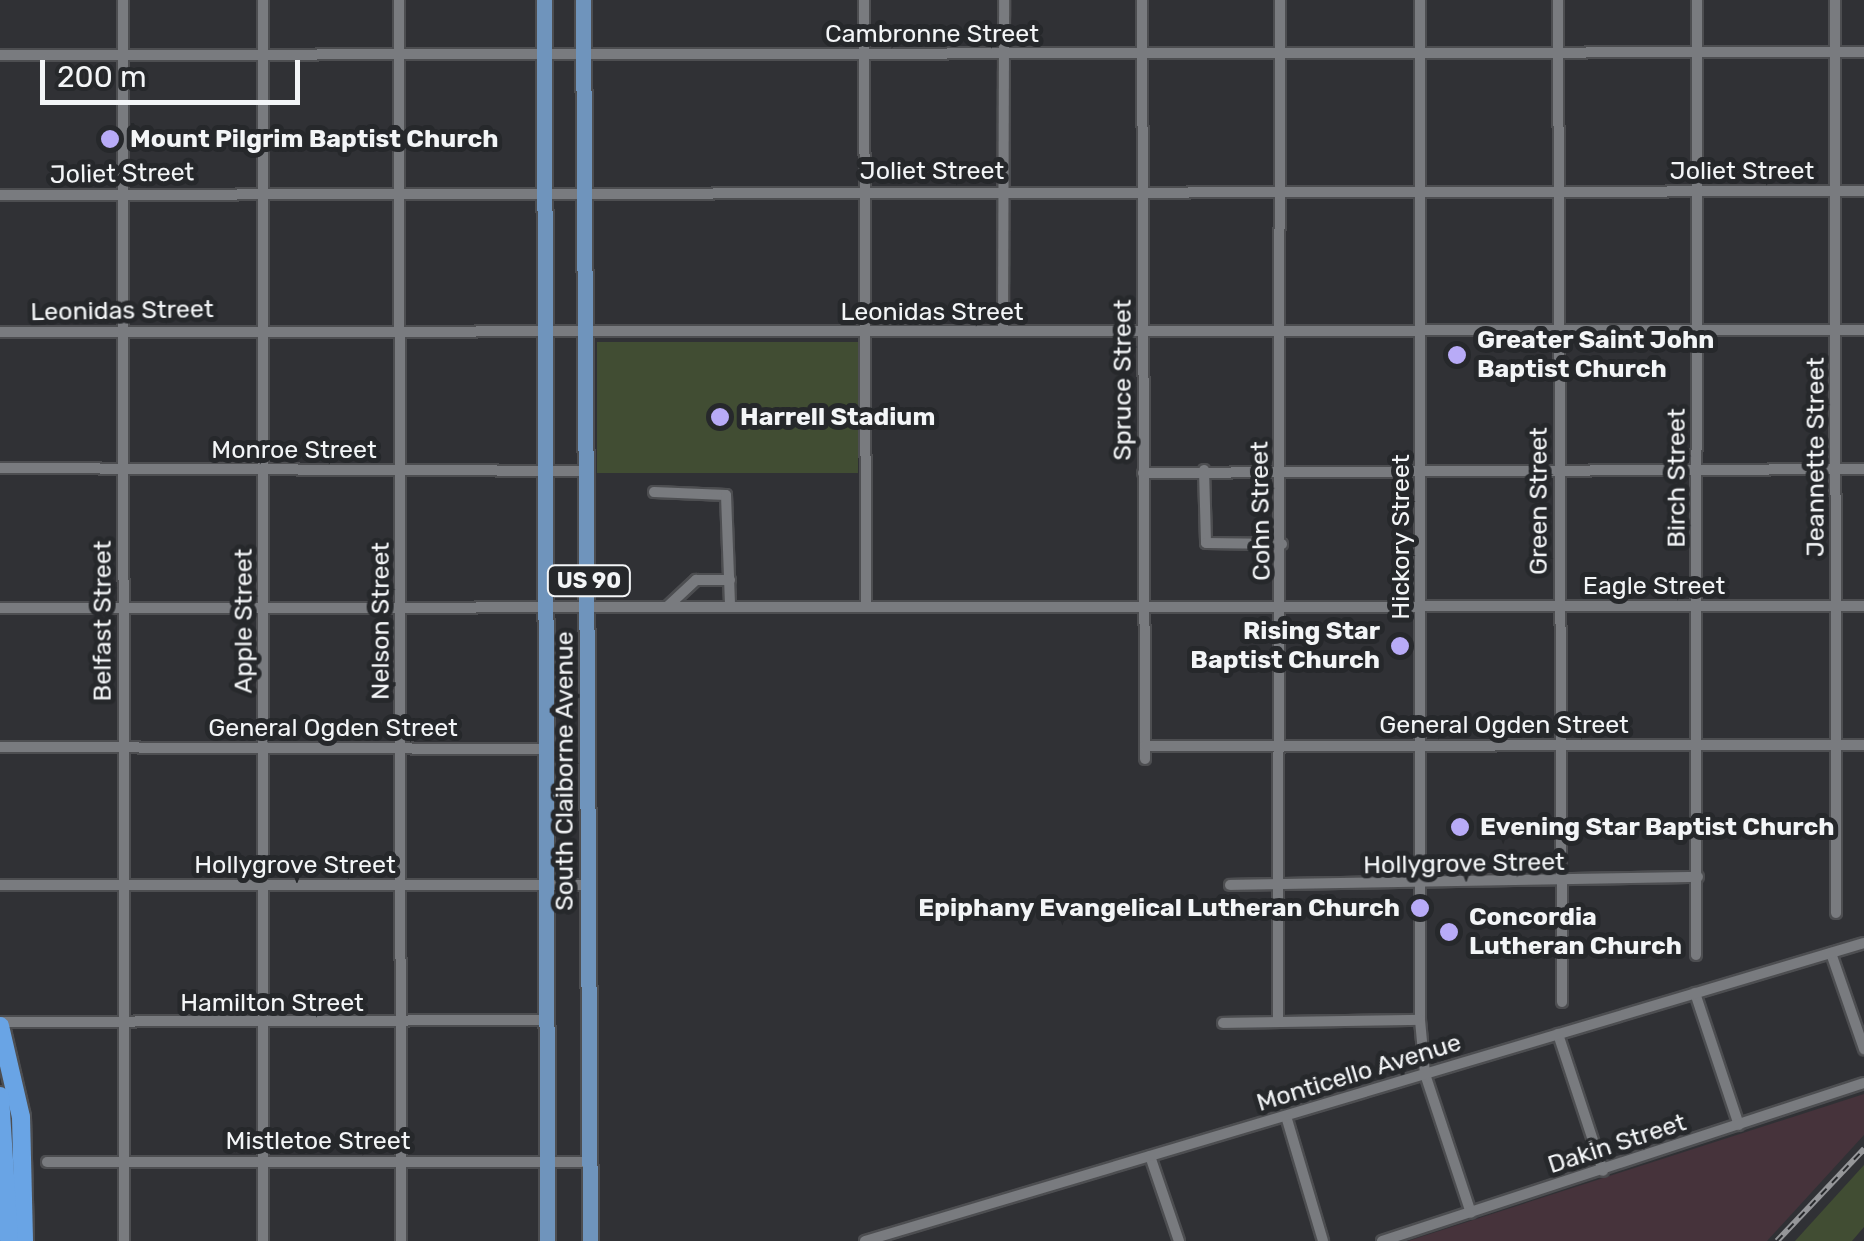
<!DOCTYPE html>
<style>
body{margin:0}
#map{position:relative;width:1864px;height:1241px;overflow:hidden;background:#303135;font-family:Rubik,sans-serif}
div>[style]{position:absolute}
.industrial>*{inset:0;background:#46333b}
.green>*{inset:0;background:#414d33;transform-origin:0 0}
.roads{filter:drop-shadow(2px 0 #4d4e51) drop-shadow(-2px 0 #4d4e51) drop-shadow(0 2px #4d4e51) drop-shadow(0 -2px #4d4e51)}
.minor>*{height:10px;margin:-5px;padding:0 5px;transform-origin:5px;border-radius:5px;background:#797b7f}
.primary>*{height:15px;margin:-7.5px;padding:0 7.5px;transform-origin:7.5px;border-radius:7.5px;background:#6f94bc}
.motorway>*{height:18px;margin:-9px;padding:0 9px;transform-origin:9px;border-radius:9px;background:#69a4e5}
.rail>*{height:6px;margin-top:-3px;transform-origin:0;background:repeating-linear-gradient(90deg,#26282b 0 8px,#959699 0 16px);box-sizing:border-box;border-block:2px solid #959699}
.dots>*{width:28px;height:28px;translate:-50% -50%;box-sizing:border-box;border:5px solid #26282b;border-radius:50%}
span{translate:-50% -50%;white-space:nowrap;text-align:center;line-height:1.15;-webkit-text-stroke:10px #26282b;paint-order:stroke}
.shield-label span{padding:2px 8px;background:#26282b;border:2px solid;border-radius:8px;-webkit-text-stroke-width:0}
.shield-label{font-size:22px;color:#f3f5f7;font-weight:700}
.street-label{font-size:25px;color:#f3f5f7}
.poi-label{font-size:25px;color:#f3f5f7;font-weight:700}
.left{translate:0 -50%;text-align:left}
.right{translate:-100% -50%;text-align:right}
.scale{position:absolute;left:40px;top:60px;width:260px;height:45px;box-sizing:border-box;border:5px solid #f3f5f7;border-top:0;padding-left:12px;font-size:30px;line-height:35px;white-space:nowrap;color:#f3f5f7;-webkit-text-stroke:8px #26282b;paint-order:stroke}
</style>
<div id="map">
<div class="industrial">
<div style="clip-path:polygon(1864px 1094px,1864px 1135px,1767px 1241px,1408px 1241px)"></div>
</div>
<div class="green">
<div style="left:597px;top:342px;width:261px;height:131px"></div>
<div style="clip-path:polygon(1864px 1165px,1864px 1227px,1852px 1241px,1795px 1241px)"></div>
</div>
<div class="roads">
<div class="minor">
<div style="left:123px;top:0;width:1241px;rotate:89.95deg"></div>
<div style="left:263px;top:0;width:1241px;rotate:90deg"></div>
<div style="left:399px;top:0;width:1241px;rotate:89.91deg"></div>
<div style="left:864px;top:0;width:604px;rotate:89.81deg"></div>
<div style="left:1142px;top:0;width:759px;rotate:89.77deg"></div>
<div style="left:1420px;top:0;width:1020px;rotate:90deg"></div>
<div style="left:1420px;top:1020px;width:54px;rotate:84.7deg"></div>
<div style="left:1425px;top:1074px;width:146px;rotate:71.7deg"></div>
<div style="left:1558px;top:0;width:1002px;rotate:89.77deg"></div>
<div style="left:1835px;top:0;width:913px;rotate:89.94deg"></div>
<div style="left:0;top:55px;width:1864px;rotate:-0.09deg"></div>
<div style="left:0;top:195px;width:1864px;rotate:-0.12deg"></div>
<div style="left:1003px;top:331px;width:331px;rotate:-89.8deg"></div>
<div style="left:0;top:332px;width:1864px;rotate:-0.06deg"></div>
<div style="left:0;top:468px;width:588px;rotate:0.29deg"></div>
<div style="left:1204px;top:470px;width:73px;rotate:88.4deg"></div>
<div style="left:1206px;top:543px;width:76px;rotate:0.8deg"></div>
<div style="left:1143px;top:473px;width:721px;rotate:-0.32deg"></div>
<div style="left:654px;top:492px;width:72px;rotate:2.4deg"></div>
<div style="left:726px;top:495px;width:111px;rotate:87.9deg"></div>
<div style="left:667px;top:607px;width:40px;rotate:-43deg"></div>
<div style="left:696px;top:580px;width:34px"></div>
<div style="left:0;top:608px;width:1864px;rotate:-0.06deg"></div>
<div style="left:1145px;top:746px;width:719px;rotate:-0.08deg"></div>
<div style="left:0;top:747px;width:545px;rotate:0.21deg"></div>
<div style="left:0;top:885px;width:590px"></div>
<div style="left:1230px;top:885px;width:468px;rotate:-1deg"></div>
<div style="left:1831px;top:953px;width:102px;rotate:71deg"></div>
<div style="left:1696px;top:955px;width:955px;rotate:-89.94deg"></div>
<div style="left:1695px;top:993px;width:139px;rotate:71.6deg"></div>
<div style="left:0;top:1022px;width:545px;rotate:-0.21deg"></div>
<div style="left:1278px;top:1022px;width:1022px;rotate:-89.89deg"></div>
<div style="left:1223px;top:1023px;width:197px;rotate:-0.9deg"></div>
<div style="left:1558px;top:1034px;width:144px;rotate:71.8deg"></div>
<div style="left:1286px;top:1116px;width:130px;rotate:73.5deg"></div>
<div style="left:1150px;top:1156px;width:90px;rotate:71.2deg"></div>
<div style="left:47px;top:1162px;width:543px"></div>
<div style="left:865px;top:1241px;width:1042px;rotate:-16.61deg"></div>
<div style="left:1382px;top:1241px;width:507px;rotate:-18.15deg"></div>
</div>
<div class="primary">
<div style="left:544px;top:0;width:1241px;rotate:89.86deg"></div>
<div style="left:583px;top:0;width:1241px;rotate:89.68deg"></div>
</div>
<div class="motorway">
<div style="left:0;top:1026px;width:93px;rotate:77deg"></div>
<div style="left:21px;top:1117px;width:124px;rotate:88.6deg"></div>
<div style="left:0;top:1096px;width:145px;rotate:86.4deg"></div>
</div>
</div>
<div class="rail">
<div style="left:1777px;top:1241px;width:127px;rotate:-46.6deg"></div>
</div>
<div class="dots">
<div style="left:110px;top:139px;background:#b8abf7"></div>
<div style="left:1457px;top:355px;background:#b8abf7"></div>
<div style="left:720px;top:417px;background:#b8abf7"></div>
<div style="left:1400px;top:646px;background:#b8abf7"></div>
<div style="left:1460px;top:827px;background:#b8abf7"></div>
<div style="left:1420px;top:908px;background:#b8abf7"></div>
<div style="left:1449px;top:932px;background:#b8abf7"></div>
</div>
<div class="shield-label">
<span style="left:589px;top:581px">US 90</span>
</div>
<div class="street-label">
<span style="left:932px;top:34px">Cambronne Street</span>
<span style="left:932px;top:171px">Joliet Street</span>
<span style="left:1742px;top:171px">Joliet Street</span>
<span style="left:122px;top:174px;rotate:-1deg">Joliet Street</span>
<span style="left:122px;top:311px;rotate:-1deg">Leonidas Street</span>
<span style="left:932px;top:312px">Leonidas Street</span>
<span style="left:1123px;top:380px;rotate:-90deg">Spruce Street</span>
<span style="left:294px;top:450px">Monroe Street</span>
<span style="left:1816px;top:457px;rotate:-90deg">Jeannette Street</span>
<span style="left:1677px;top:478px;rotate:-90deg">Birch Street</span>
<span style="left:1539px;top:501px;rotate:-90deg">Green Street</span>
<span style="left:1261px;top:511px;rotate:-91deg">Cohn Street</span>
<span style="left:1401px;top:537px;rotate:-90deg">Hickory Street</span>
<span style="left:1654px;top:586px">Eagle Street</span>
<span style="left:103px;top:621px;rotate:-90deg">Belfast Street</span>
<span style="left:244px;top:621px;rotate:-90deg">Apple Street</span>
<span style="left:381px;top:621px;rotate:-90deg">Nelson Street</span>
<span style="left:1504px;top:725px">General Ogden Street</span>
<span style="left:333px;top:728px">General Ogden Street</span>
<span style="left:565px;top:771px;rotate:-90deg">South Claiborne Avenue</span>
<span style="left:1464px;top:864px;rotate:-1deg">Hollygrove Street</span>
<span style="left:295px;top:865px">Hollygrove Street</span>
<span style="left:272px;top:1003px">Hamilton Street</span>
<span style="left:1359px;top:1073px;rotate:-17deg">Monticello Avenue</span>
<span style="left:318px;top:1141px">Mistletoe Street</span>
<span style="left:1617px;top:1144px;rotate:-18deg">Dakin Street</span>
</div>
<div class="poi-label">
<span class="left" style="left:130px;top:139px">Mount Pilgrim Baptist Church</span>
<span class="left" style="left:1477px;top:355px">Greater Saint John<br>Baptist Church</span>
<span class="left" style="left:740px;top:417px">Harrell Stadium</span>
<span class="right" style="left:1380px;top:646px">Rising Star<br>Baptist Church</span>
<span class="left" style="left:1480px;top:827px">Evening Star Baptist Church</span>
<span class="right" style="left:1400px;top:908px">Epiphany Evangelical Lutheran Church</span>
<span class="left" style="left:1469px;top:932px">Concordia<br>Lutheran Church</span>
</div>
<div class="scale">200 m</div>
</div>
